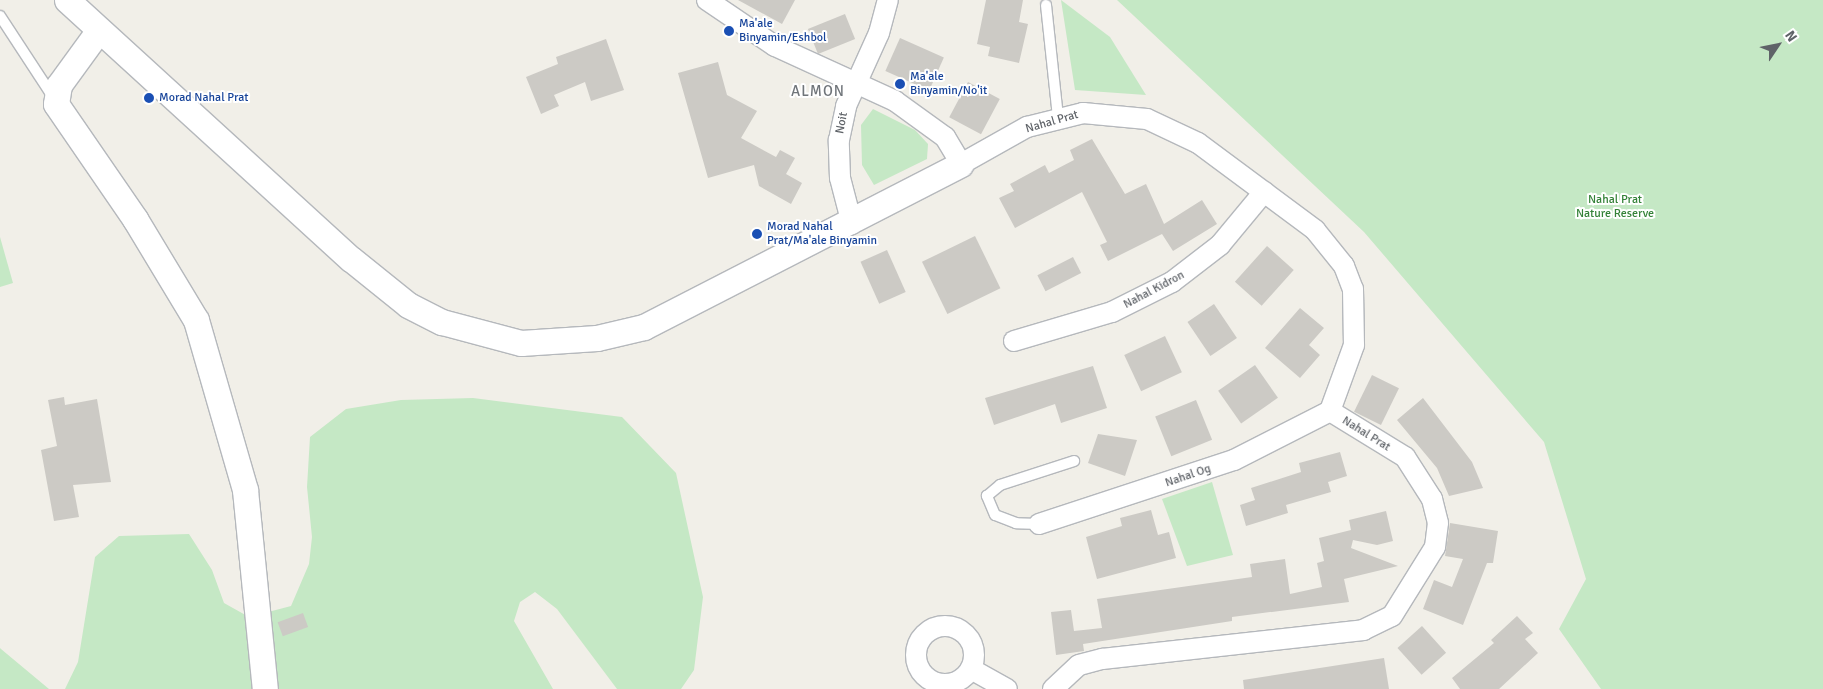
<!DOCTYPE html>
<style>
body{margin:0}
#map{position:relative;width:1823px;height:689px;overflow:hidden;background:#f1efe8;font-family:Signika,sans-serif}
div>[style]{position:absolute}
.green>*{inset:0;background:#c5e8c5}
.building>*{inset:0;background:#cccac5;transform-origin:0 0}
.roads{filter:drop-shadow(1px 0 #b5b8bc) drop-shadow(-1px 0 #b5b8bc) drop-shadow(0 1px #b5b8bc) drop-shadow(0 -1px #b5b8bc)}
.service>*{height:10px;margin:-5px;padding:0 5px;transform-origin:5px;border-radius:5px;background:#fff}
.minor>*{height:20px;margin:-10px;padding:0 10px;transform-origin:10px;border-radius:10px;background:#fff}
.minor>.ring{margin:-10px;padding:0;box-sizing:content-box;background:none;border:20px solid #fff;border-radius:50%}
.tertiary>*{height:25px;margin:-12.5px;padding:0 12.5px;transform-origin:12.5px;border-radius:12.5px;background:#fff}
.dots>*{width:14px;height:14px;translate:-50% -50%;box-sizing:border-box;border:2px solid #fff;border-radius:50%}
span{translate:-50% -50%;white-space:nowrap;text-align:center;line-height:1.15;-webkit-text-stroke:4px #fff;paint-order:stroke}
.transit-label{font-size:12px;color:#164399}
.left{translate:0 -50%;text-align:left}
.street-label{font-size:12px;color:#5f6368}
.park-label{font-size:12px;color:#348238}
.quarter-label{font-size:15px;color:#70757a;letter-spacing:1px}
.north{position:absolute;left:1753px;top:20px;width:50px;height:50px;-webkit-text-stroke:4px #fff;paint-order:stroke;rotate:56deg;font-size:14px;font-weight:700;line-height:20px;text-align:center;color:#5f6368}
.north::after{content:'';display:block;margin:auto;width:18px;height:22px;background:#5f6368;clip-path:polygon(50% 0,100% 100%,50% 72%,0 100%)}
</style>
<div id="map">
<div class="green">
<div style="clip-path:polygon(1061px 0,1110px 37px,1146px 95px,1075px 90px)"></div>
<div style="clip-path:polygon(1117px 0,1823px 0,1823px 689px,1601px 689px,1559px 629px,1586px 579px,1544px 442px,1364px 232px)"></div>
<div style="clip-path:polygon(873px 109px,915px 130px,928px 144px,927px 159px,874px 185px,862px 165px,861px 125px)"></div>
<div style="clip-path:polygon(0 237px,13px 283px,0 287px)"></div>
<div style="clip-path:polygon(473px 398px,622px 417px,676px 473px,703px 597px,694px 670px,681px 689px,617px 689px,557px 609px,535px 592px,520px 602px,514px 621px,553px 689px,65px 689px,78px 662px,95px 557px,119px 536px,189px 534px,212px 570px,224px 603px,249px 617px,291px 606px,309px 564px,312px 537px,307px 487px,310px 437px,346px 409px,401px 400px)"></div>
<div style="clip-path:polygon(1212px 482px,1233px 555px,1187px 566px,1162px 499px)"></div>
<div style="clip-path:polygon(0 648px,1px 649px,49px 689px,0 689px)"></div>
</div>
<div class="building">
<div style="clip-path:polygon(738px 0,795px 0,782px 24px)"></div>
<div style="clip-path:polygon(986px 0,1023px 0,1019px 22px,1028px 24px,1019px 63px,988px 56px,990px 47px,977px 44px)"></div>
<div style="left:845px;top:14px;width:27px;height:40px;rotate:68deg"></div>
<div style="left:900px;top:38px;width:48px;height:36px;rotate:24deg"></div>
<div style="clip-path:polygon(606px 39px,624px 90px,591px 101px,585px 82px,554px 95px,559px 106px,541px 114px,526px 77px,558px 64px,556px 57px)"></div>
<div style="clip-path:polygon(718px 62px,727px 95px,757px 111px,741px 138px,776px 157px,780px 150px,795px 158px,786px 174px,802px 183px,791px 204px,759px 186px,754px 165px,708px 178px,678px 73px)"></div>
<div style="left:968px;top:82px;width:36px;height:40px;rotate:28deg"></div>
<div style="clip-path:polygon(1092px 139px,1125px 194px,1146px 184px,1164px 224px,1202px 200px,1217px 224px,1173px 251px,1162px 234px,1108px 261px,1100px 245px,1107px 242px,1082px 192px,1015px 228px,999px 198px,1014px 191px,1010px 184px,1045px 165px,1049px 173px,1074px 160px,1070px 150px)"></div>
<div style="left:975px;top:236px;width:58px;height:59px;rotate:64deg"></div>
<div style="left:1267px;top:246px;width:36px;height:48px;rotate:42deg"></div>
<div style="left:887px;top:250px;width:46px;height:29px;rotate:66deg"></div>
<div style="left:1073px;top:257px;width:18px;height:40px;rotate:63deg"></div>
<div style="left:1214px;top:304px;width:41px;height:32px;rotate:56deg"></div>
<div style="clip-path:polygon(1300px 308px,1324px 328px,1309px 345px,1320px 355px,1300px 378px,1265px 348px)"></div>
<div style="left:1165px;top:336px;width:40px;height:45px;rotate:65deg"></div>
<div style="left:1255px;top:365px;width:40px;height:45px;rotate:55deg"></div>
<div style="clip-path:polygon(1093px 366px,1107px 408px,1061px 423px,1055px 404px,994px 425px,985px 398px)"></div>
<div style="left:1372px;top:375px;width:30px;height:41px;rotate:26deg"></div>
<div style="clip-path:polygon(64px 397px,65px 405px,97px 399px,111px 482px,73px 485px,79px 517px,54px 521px,41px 450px,57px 446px,48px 400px)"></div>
<div style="clip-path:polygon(1423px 398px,1472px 462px,1483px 488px,1449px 496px,1437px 468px,1397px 420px)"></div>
<div style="left:1196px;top:400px;width:43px;height:44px;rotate:68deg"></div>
<div style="clip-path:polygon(1098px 434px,1137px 440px,1125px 476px,1088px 463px)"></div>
<div style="clip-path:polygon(1340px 452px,1347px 476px,1328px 482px,1331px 492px,1286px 505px,1288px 513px,1246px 526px,1240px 505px,1255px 500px,1251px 488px,1301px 472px,1299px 463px)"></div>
<div style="clip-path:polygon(1151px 510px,1158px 535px,1169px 532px,1176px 558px,1097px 579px,1086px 537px,1122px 526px,1120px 518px)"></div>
<div style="clip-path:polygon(1386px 511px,1393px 541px,1377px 545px,1353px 540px,1351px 548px,1398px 566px,1344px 579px,1349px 602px,1232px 617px,1232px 621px,1083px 644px,1084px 651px,1056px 655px,1051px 612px,1071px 610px,1074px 631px,1102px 628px,1097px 599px,1252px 577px,1250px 564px,1285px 559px,1290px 594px,1322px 587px,1317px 563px,1324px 561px,1319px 538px,1351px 530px,1349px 520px)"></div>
<div style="clip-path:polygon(1450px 523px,1498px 531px,1493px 563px,1487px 563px,1463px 625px,1423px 609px,1434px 580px,1452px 587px,1463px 559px,1445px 556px)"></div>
<div style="left:303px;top:613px;width:15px;height:27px;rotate:70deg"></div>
<div style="clip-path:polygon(1517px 616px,1533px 633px,1525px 639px,1538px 653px,1499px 689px,1460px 689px,1452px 678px,1494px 643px,1491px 640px)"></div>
<div style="left:1422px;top:626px;width:36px;height:33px;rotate:48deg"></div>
<div style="clip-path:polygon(1384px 658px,1389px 689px,1244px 689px,1243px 680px)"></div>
</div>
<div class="roads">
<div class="service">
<div style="left:1046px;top:5px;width:114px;rotate:83.9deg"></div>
<div style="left:0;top:16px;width:97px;rotate:56.8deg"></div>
<div style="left:1039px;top:524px;width:23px;rotate:-178deg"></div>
<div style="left:1016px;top:523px;width:22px;rotate:-159deg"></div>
<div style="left:995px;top:515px;width:21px;rotate:-113deg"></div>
<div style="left:987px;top:496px;width:17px;rotate:-40deg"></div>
<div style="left:1000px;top:485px;width:78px;rotate:-18deg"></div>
</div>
<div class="minor">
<div style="left:707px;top:0;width:82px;rotate:34.1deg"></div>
<div style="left:775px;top:46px;width:132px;rotate:24.6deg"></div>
<div style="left:895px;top:101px;width:62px;rotate:35.8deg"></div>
<div style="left:945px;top:137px;width:31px;rotate:59deg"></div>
<div style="left:961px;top:164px;width:76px;rotate:-29.3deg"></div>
<div style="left:1027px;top:127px;width:58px;rotate:-14deg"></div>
<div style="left:1083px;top:113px;width:64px;rotate:5.4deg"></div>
<div style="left:1147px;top:119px;width:56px;rotate:25.2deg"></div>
<div style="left:1198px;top:143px;width:146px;rotate:36.6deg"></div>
<div style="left:1315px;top:230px;width:46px;rotate:51.1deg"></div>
<div style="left:1344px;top:266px;width:25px;rotate:69deg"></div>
<div style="left:1353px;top:289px;width:56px;rotate:89deg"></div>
<div style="left:1354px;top:345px;width:70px;rotate:110deg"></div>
<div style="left:852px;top:224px;width:48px;rotate:-104.6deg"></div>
<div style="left:840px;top:178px;width:38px;rotate:-92deg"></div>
<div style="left:839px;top:140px;width:35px;rotate:-78deg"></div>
<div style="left:846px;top:106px;width:80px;rotate:-65.7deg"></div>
<div style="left:879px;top:33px;width:34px;rotate:-75deg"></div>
<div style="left:1014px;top:341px;width:102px;rotate:-16.5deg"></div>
<div style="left:1112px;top:312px;width:67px;rotate:-26.6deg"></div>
<div style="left:1172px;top:282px;width:61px;rotate:-37.6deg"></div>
<div style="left:1220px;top:245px;width:69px;rotate:-50.3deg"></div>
<div style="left:1039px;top:524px;width:205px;rotate:-18.2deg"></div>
<div style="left:1234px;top:460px;width:108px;rotate:-27deg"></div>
<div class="ring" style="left:916px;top:626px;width:38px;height:38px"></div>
<div style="left:971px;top:669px;width:41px;rotate:29.1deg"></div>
<div style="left:1053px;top:689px;width:35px;rotate:-43deg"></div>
<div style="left:1079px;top:665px;width:24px;rotate:-15deg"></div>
<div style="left:1102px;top:659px;width:263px;rotate:-6.3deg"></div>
<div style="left:1363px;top:630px;width:32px;rotate:-26deg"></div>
<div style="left:1392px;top:616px;width:81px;rotate:-58.1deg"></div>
<div style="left:1435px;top:547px;width:24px;rotate:-83deg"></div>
<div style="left:1438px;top:523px;width:25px;rotate:-104deg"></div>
<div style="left:1432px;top:499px;width:50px;rotate:-122.7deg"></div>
<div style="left:1405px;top:457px;width:88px;rotate:-148.5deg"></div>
</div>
<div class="tertiary">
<div style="left:67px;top:0;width:384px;rotate:42.4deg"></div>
<div style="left:351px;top:259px;width:73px;rotate:38.9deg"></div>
<div style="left:408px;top:305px;width:38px;rotate:27deg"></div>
<div style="left:442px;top:322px;width:82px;rotate:14.9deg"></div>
<div style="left:521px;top:343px;width:76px;rotate:-3.8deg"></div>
<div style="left:597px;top:338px;width:48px;rotate:-13.2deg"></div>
<div style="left:644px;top:327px;width:356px;rotate:-27.2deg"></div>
<div style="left:99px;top:30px;width:68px;rotate:126deg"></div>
<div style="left:59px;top:85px;width:19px;rotate:99deg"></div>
<div style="left:56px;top:104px;width:140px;rotate:55.5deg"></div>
<div style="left:135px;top:219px;width:118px;rotate:58.9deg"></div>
<div style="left:196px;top:320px;width:177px;rotate:73.9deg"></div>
<div style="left:245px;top:490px;width:200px;rotate:84.3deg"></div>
</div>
</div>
<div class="dots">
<div style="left:729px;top:31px;background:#1a4fb4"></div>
<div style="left:900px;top:84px;background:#1a4fb4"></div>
<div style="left:149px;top:98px;background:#1a4fb4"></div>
<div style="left:757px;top:234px;background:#1a4fb4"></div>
</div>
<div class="transit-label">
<span class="left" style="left:739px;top:31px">Ma'ale<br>Binyamin/Eshbol</span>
<span class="left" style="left:910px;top:84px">Ma'ale<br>Binyamin/No'it</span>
<span class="left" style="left:159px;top:98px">Morad Nahal Prat</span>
<span class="left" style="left:767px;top:234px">Morad Nahal<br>Prat/Ma'ale Binyamin</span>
</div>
<div class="street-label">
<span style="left:1052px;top:122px;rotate:-16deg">Nahal Prat</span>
<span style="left:842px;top:123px;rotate:-79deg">Noit</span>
<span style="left:1154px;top:290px;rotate:-28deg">Nahal Kidron</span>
<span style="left:1366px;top:434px;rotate:32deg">Nahal Prat</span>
<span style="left:1188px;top:476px;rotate:-19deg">Nahal Og</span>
</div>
<div class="park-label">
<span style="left:1615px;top:207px">Nahal Prat<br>Nature Reserve</span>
</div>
<div class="quarter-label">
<span style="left:818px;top:92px">ALMON</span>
</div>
<div class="north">N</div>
</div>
